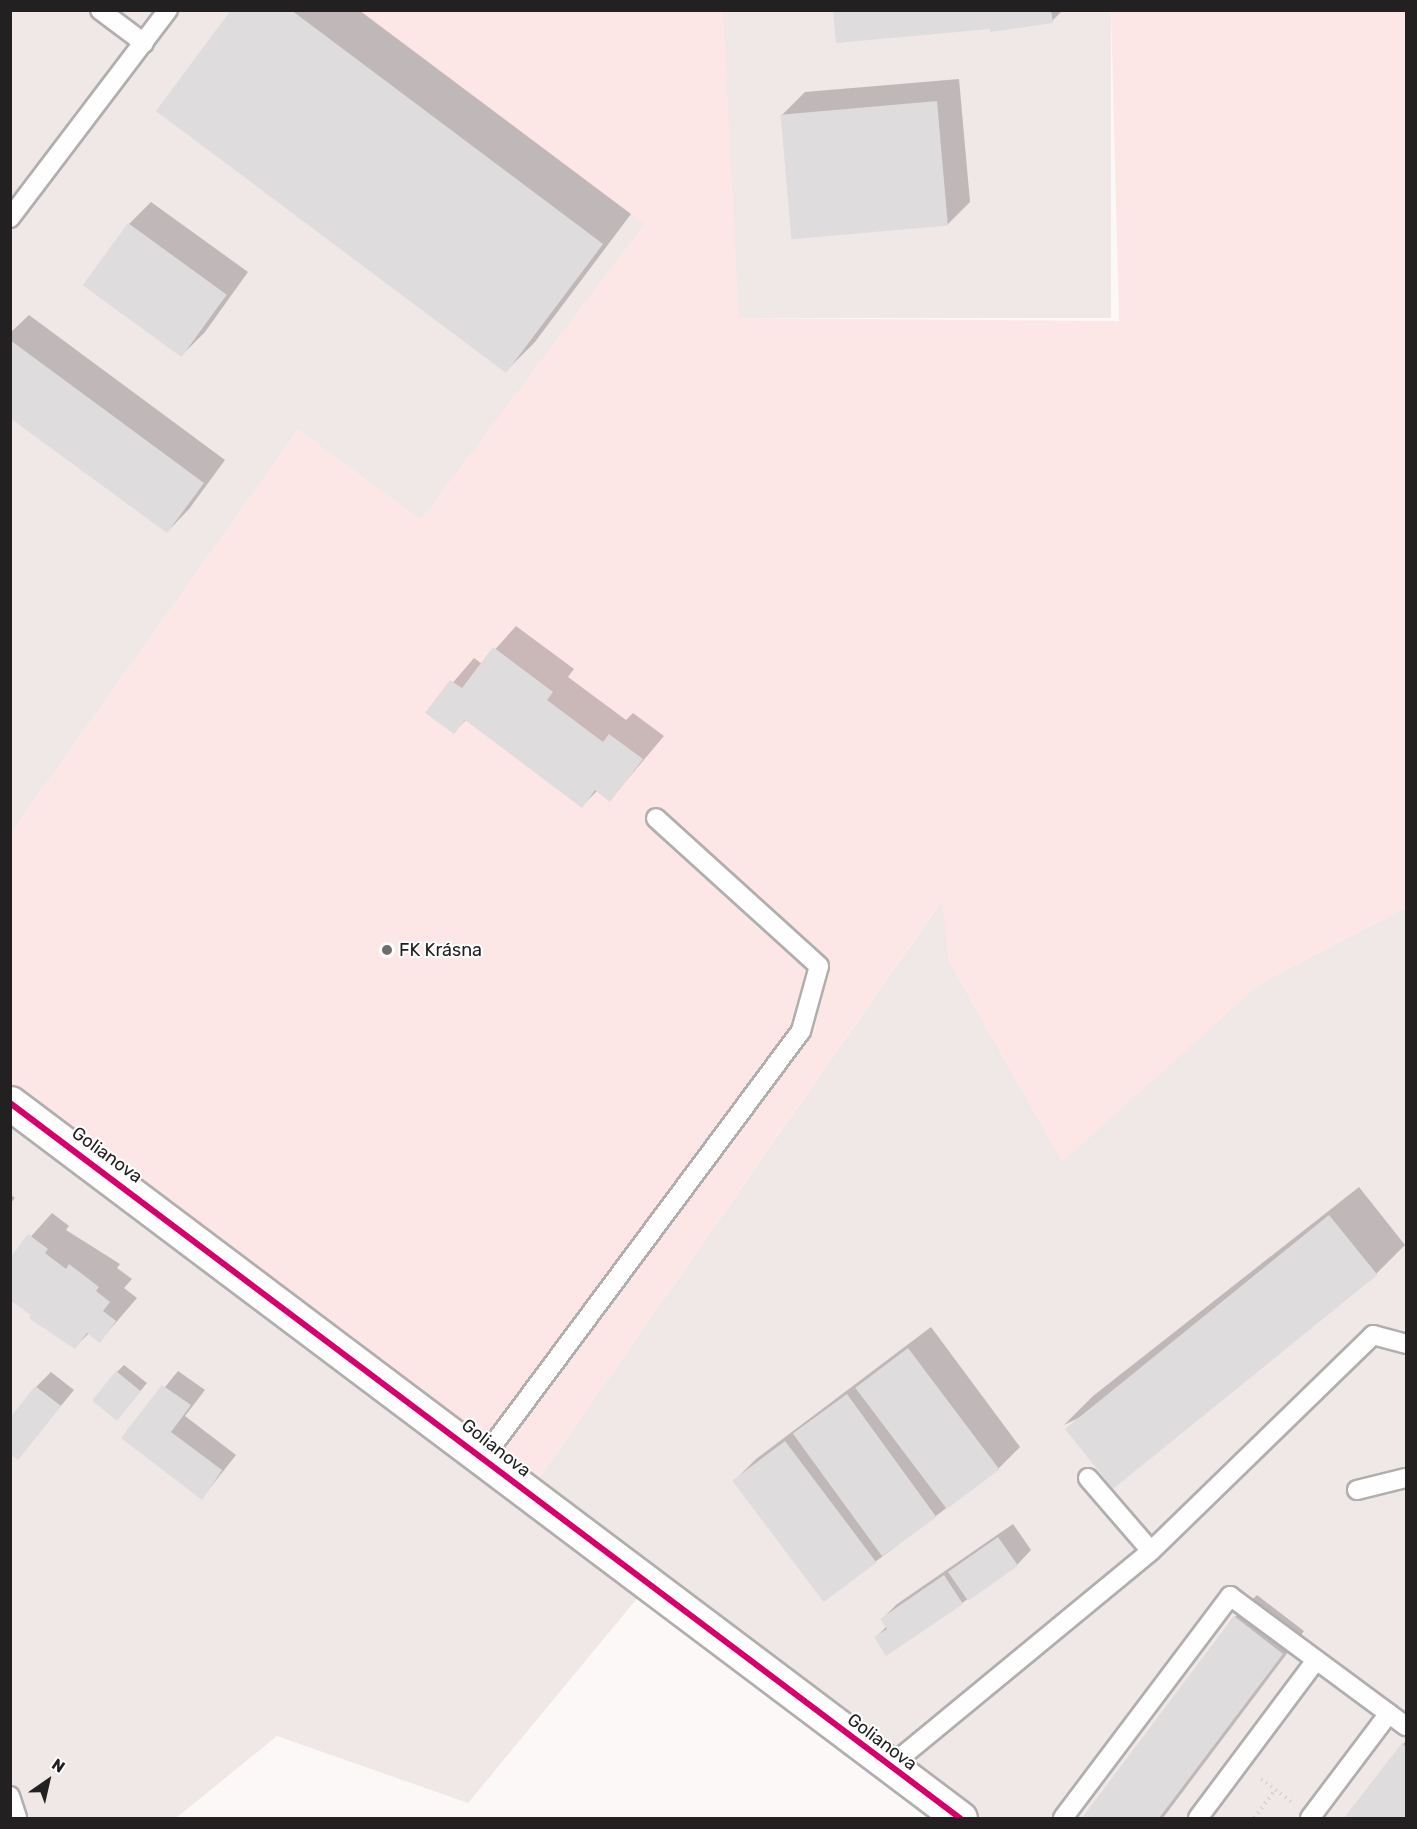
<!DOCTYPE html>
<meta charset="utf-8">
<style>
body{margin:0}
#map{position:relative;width:1417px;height:1829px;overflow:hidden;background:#fcf8f8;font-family:Rubik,sans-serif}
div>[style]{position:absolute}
.built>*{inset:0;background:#f0e7e7;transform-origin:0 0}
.green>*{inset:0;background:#fde6e6}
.shadow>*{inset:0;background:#0003}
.building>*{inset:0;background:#dedcdc;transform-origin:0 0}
.path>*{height:4px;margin-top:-2px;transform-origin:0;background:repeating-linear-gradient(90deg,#d5d4d4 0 1.5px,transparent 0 6px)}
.roads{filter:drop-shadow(2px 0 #b1aeae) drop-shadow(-2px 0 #b1aeae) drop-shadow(0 2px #b1aeae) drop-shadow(0 -2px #b1aeae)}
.lane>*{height:18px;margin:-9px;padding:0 9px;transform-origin:9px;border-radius:9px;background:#fffefe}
.street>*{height:33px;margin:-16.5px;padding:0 16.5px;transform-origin:16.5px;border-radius:16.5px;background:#fffefe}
.cycleway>*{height:6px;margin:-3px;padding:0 3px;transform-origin:3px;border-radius:3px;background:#d6006c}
.dots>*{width:16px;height:16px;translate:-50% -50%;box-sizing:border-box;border:3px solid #fff;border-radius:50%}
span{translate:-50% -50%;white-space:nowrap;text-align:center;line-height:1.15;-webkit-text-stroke:4.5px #fff;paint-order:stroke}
.poi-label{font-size:18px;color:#222020}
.left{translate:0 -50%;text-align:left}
.street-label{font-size:18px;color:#222020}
.frame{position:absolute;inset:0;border:12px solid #222020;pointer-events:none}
.north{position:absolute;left:18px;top:1751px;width:60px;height:60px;-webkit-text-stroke:4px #fff;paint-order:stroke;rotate:34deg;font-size:16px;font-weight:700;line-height:24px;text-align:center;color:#222020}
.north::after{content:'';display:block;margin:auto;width:21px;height:27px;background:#222020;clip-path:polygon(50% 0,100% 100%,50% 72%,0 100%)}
</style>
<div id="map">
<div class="built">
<div style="clip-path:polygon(11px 11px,359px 11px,645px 224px,421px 520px,298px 430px,11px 833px)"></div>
<div style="left:723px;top:11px;width:388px;height:307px"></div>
<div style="clip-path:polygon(943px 899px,949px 961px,1062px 1161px,1259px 984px,1406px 907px,1406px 1818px,960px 1818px,649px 1584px,468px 1803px,277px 1736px,176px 1818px,11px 1818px,10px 1106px,529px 1492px)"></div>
</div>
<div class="green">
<div style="clip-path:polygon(359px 11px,723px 11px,739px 318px,1119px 321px,1111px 11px,1406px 11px,1406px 907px,1259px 984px,1062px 1162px,949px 961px,942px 900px,529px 1492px,11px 1103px,11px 833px,298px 430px,421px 520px,644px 224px)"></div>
</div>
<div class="shadow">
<div style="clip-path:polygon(233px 10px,359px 10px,631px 214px,535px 342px,506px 371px)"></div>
<div style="clip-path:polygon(834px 10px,1063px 10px,1052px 21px,991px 27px)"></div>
<div style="clip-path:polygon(959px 79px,970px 202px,947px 225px,782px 115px,805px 92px)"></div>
<div style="clip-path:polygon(151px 202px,248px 272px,205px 332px,183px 354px,129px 224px)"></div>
<div style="clip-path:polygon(29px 315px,225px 460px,189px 509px,167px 532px,10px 416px,10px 333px)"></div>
<div style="clip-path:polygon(516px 626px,574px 669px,568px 677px,626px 720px,633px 713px,664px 736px,610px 800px,598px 790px,582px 806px,467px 719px,454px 732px,427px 713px,474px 658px,482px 664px)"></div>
<div style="clip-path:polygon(1359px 1187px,1405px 1245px,1376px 1274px,1064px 1425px,1093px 1396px)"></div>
<div style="clip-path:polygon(10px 1194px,15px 1198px,10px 1204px)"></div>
<div style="clip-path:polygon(52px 1213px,69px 1226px,66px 1230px,120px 1264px,117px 1268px,132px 1279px,124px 1288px,137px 1298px,100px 1341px,89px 1333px,75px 1347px,33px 1315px,10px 1260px)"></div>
<div style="clip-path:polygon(931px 1327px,1020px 1447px,998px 1469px,875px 1562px,734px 1481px,756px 1459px)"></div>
<div style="clip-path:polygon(124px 1365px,147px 1383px,118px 1418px,117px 1372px)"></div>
<div style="clip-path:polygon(178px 1371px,205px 1390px,185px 1416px,236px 1455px,202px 1498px,124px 1438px)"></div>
<div style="clip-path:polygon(51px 1372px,74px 1390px,18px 1458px,36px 1387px)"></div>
<div style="clip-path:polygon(1013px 1524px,1031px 1550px,1017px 1565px,962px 1603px,876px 1637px,887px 1626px,882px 1619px,897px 1604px)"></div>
<div style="clip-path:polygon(1257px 1595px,1304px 1631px,1163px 1818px,1083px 1818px,1235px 1617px)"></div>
<div style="clip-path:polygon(1406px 1741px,1406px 1818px,1347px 1818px,1403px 1744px)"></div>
</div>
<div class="building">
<div style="clip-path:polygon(231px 10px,291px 10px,603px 244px,506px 373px,156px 111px)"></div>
<div style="clip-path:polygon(833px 10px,1051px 10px,1053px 23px,990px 32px,990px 29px,836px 43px)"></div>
<div style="left:937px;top:101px;width:125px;height:157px;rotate:85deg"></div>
<div style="left:128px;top:223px;width:122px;height:77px;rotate:36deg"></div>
<div style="clip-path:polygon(10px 340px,204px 483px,167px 533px,10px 418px)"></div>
<div style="clip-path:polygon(493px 647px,553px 692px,547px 700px,603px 742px,609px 734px,643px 759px,610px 802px,595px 790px,582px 808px,465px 720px,454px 734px,425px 713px,450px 680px,462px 688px)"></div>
<div style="left:1329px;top:1215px;width:77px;height:340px;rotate:51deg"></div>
<div style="clip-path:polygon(28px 1234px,48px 1249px,45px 1253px,66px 1269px,69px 1264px,99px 1287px,96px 1291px,110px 1302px,103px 1311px,116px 1321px,100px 1343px,87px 1333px,75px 1349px,29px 1318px,31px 1315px,10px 1300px,10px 1258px)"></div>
<div style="left:908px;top:1348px;width:152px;height:66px;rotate:53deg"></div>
<div style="left:116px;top:1371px;width:32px;height:38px;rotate:39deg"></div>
<div style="clip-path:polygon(162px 1385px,191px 1405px,171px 1432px,222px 1470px,202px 1500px,121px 1438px)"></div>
<div style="clip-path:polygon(35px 1386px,61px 1406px,18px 1460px,10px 1454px,10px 1418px)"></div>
<div style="left:847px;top:1394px;width:152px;height:67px;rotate:54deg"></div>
<div style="left:785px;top:1441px;width:152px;height:66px;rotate:53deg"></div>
<div style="left:998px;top:1537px;width:35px;height:61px;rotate:55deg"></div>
<div style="clip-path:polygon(944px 1575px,963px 1604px,886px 1656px,874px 1637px,887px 1629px,880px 1619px)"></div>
<div style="clip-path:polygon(1234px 1616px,1283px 1654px,1159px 1818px,1082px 1818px)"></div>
<div style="clip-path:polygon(1402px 1743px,1406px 1747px,1406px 1818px,1344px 1818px)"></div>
</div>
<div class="path">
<div style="left:1261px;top:1779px;width:38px;rotate:37deg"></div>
<div style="left:1254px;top:1818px;width:35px;rotate:-53deg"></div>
</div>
<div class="roads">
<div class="lane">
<div style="left:100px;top:10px;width:55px;rotate:36.9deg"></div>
<div style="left:10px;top:218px;width:261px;rotate:-52.8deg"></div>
<div style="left:484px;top:1457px;width:531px;rotate:-53.35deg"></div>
<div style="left:801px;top:1031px;width:67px;rotate:-74.5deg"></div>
<div style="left:819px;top:966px;width:220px;rotate:-137.8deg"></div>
<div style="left:1088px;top:1478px;width:96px;rotate:49.2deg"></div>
<div style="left:1151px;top:1551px;width:310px;rotate:-44.2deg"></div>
<div style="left:1373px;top:1335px;width:34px;rotate:15deg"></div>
<div style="left:1357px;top:1490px;width:50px;rotate:-13.8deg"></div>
<div style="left:889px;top:1767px;width:340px;rotate:-39.5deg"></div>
<div style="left:10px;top:1796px;width:23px;rotate:72deg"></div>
<div style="left:1063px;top:1818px;width:278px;rotate:-53deg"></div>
<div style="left:1230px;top:1596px;width:219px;rotate:36.5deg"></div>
<div style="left:1198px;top:1818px;width:197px;rotate:-53.2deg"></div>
<div style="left:1310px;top:1818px;width:131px;rotate:-53deg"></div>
</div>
<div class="street">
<div style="left:10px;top:1103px;width:1189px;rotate:36.97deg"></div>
</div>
</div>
<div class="cycleway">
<div style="left:10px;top:1103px;width:1189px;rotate:36.97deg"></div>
</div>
<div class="dots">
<div style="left:387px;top:950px;background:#6e6c6c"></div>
</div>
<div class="poi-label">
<span class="left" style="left:399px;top:950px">FK Krásna</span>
</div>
<div class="street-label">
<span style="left:107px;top:1155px;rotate:36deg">Golianova</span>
<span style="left:496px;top:1448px;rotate:38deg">Golianova</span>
<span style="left:882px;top:1742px;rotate:37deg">Golianova</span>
</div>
<div class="frame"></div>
<div class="north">N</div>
</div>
